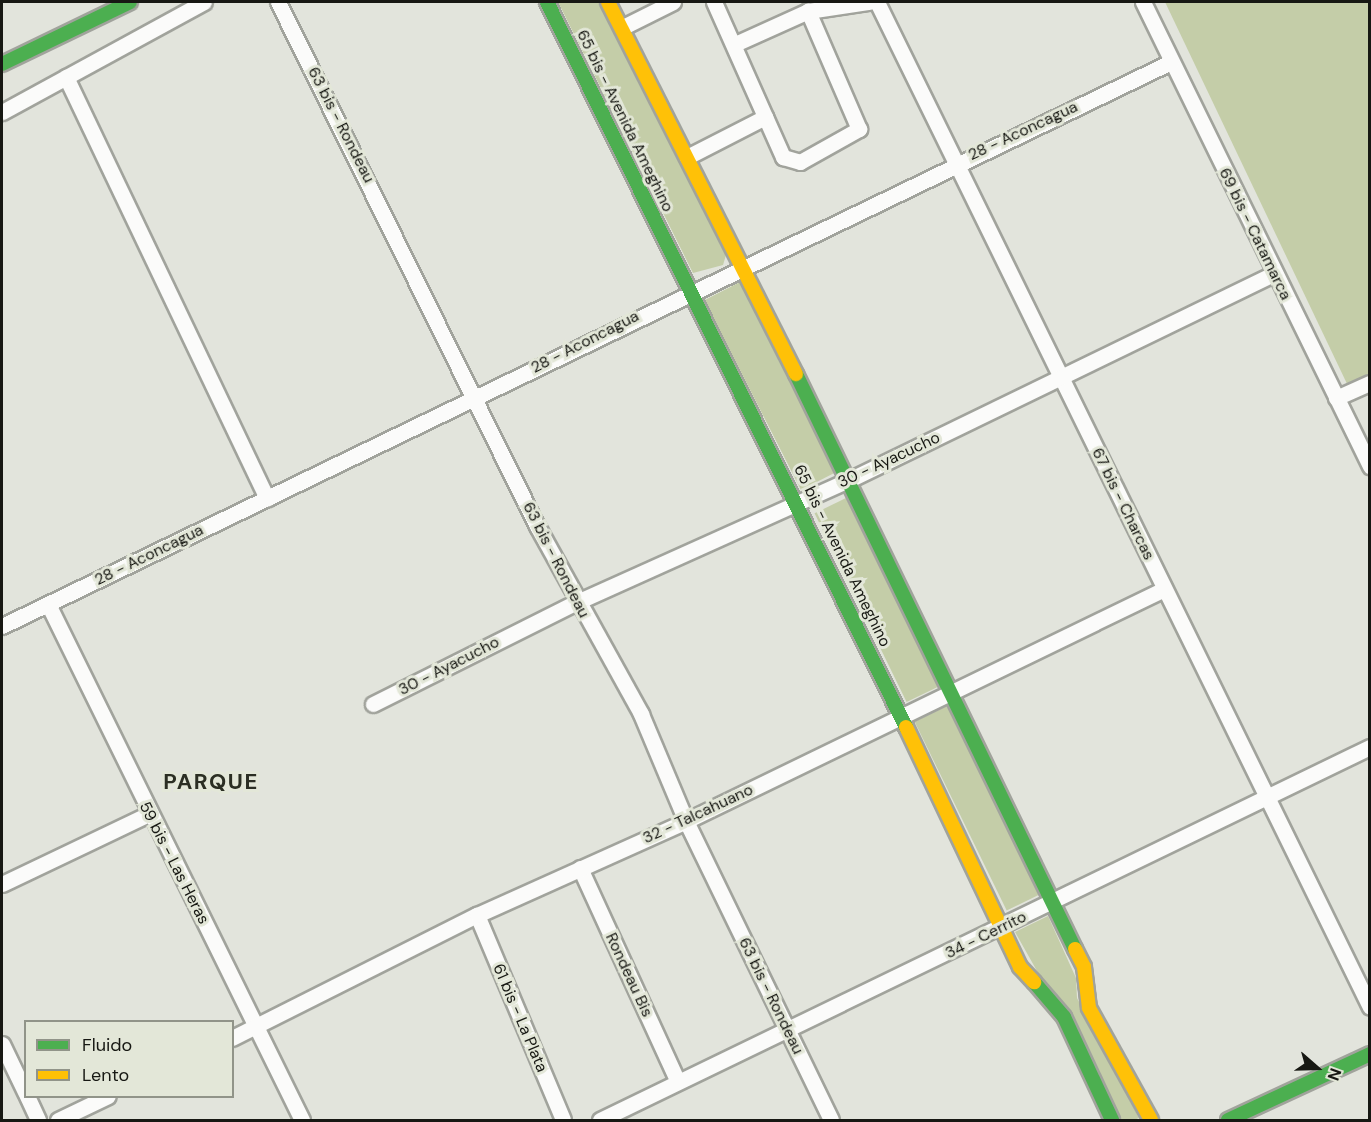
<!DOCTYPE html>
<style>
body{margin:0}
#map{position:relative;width:1371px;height:1122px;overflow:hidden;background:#e2e4dc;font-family:"DM Sans",sans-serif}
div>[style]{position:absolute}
.green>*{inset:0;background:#c4cda8;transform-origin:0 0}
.roads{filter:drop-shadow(2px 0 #a1a39c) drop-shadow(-2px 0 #a1a39c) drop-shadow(0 2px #a1a39c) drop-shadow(0 -2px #a1a39c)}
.street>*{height:15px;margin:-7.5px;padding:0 7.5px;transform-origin:7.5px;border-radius:7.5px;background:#fbfbfa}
.fast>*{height:14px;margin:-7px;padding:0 7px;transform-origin:7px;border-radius:7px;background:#4caf50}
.slow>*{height:14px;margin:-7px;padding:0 7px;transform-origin:7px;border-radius:7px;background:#ffc107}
span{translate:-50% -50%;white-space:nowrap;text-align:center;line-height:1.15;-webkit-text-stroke:6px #e3e7d8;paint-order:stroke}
.street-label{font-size:16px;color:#171813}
.district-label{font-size:22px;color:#2b2e23;font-weight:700;letter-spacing:1.5px}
.frame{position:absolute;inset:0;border:3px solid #171813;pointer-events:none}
.legend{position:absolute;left:24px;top:1020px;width:210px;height:78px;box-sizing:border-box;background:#e3e7d8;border:2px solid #919489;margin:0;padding:8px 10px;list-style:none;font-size:18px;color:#171813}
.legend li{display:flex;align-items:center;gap:12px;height:30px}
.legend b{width:30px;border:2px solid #919489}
.north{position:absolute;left:1287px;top:1038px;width:60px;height:60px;-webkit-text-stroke:4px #e3e7d8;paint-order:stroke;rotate:110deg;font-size:16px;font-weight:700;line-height:24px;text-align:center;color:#171813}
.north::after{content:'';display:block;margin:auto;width:21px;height:27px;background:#171813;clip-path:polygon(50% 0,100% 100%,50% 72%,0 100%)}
</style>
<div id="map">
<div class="green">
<div style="clip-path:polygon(558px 2px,602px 2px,726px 255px,723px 265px,693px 273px)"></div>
<div style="clip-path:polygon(1165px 2px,1369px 2px,1369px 378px,1349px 388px)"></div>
<div style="left:740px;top:282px;width:213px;height:40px;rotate:63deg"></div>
<div style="left:846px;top:498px;width:210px;height:35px;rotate:64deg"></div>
<div style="left:947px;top:706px;width:210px;height:36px;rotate:64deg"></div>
<div style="clip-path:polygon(1048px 916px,1076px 978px,1077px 998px,1139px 1118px,1134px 1120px,1121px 1120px,1015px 932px)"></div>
</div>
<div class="roads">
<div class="street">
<div style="left:278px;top:2px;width:585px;rotate:63.7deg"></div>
<div style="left:537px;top:526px;width:215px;rotate:61deg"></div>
<div style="left:641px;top:714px;width:116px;rotate:67.2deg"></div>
<div style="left:686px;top:821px;width:332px;rotate:64.1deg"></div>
<div style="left:714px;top:2px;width:170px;rotate:66deg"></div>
<div style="left:783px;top:157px;width:18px;rotate:16deg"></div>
<div style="left:800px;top:162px;width:68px;rotate:-29.2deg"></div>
<div style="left:859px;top:129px;width:129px;rotate:-113.4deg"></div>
<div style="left:877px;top:2px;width:1119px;rotate:63.87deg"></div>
<div style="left:1143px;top:2px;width:517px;rotate:63.93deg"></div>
<div style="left:623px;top:27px;width:56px;rotate:-26.6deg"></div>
<div style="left:735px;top:44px;width:80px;rotate:-24.3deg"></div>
<div style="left:808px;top:11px;width:62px;rotate:-8.4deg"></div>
<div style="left:66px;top:77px;width:467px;rotate:64.5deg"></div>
<div style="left:2px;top:112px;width:230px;rotate:-28.6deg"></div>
<div style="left:687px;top:157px;width:88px;rotate:-27.1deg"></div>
<div style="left:1336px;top:398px;width:37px;rotate:-24deg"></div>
<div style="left:48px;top:604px;width:575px;rotate:63.79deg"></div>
<div style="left:2px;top:626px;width:1298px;rotate:-25.76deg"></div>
<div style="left:373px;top:704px;width:228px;rotate:-26.6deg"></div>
<div style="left:577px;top:602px;width:298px;rotate:-24.2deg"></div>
<div style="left:849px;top:480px;width:472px;rotate:-25.9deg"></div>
<div style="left:580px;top:868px;width:235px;rotate:65.4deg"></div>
<div style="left:2px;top:884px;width:163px;rotate:-25.5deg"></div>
<div style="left:477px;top:915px;width:222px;rotate:67.2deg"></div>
<div style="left:232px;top:1038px;width:274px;rotate:-26.7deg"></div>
<div style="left:477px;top:915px;width:229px;rotate:-24.2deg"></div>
<div style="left:686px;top:821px;width:531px;rotate:-25.89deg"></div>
<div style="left:2px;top:1044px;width:55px;rotate:64.4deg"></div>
<div style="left:27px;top:1096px;width:26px;rotate:65deg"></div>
<div style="left:58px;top:1120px;width:55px;rotate:-25.6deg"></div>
<div style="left:600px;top:1120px;width:856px;rotate:-25.85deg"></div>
</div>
<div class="fast">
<div style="left:547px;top:2px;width:809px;rotate:63.66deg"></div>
<div style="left:2px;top:64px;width:142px;rotate:-25.8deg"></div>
<div style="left:796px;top:374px;width:639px;rotate:64.12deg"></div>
<div style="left:1034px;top:982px;width:46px;rotate:49.4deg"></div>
<div style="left:1064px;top:1017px;width:114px;rotate:65deg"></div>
<div style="left:1228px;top:1120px;width:157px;rotate:-24.9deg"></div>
</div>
<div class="slow">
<div style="left:608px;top:2px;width:417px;rotate:63.2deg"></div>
<div style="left:906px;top:727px;width:266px;rotate:64.6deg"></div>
<div style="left:1020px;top:967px;width:21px;rotate:47deg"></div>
<div style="left:1075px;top:949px;width:20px;rotate:63deg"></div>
<div style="left:1084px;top:967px;width:41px;rotate:83deg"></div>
<div style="left:1089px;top:1008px;width:128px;rotate:61deg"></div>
</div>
</div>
<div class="street-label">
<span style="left:625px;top:121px;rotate:64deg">65 bis - Avenida Ameghino</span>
<span style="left:341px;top:125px;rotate:63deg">63 bis - Rondeau</span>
<span style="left:1023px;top:131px;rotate:-25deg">28 - Aconcagua</span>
<span style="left:1255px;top:234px;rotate:64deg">69 bis - Catamarca</span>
<span style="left:585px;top:342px;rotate:-27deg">28 - Aconcagua</span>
<span style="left:889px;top:460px;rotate:-25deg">30 - Ayacucho</span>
<span style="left:1123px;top:504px;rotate:64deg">67 bis - Charcas</span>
<span style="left:149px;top:555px;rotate:-26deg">28 - Aconcagua</span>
<span style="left:842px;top:556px;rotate:64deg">65 bis - Avenida Ameghino</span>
<span style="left:556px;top:560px;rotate:63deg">63 bis - Rondeau</span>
<span style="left:449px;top:666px;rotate:-27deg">30 - Ayacucho</span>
<span style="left:698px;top:814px;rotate:-25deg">32 - Talcahuano</span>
<span style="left:174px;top:863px;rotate:63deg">59 bis - Las Heras</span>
<span style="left:986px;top:935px;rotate:-26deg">34 - Cerrito</span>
<span style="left:629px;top:975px;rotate:65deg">Rondeau Bis</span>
<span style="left:771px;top:996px;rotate:64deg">63 bis - Rondeau</span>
<span style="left:520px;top:1018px;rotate:67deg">61 bis - La Plata</span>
</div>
<div class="district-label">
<span style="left:211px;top:782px">PARQUE</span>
</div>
<div class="frame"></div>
<ul class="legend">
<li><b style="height:8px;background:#4caf50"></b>Fluido</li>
<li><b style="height:8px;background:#ffc107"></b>Lento</li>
</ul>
<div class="north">N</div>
</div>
